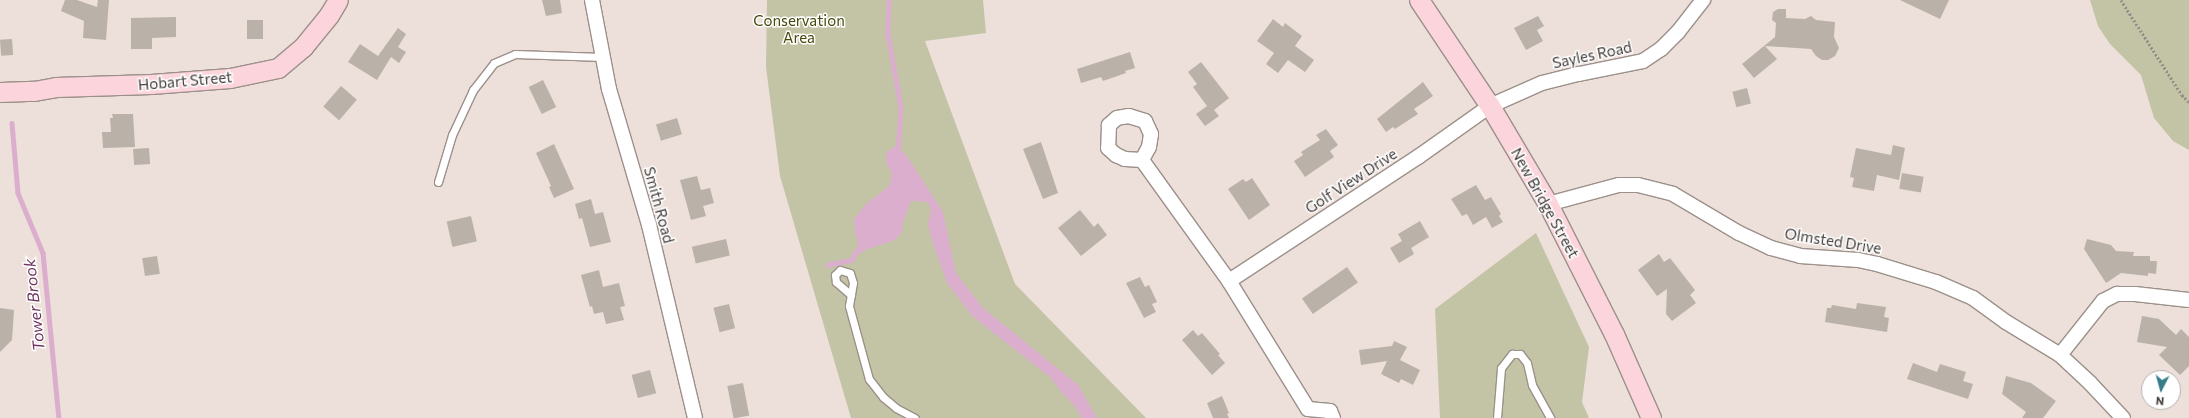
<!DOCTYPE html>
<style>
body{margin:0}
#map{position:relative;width:2189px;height:418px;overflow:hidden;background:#eddfd9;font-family:Commissioner,sans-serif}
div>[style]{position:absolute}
.green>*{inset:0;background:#c2c4a5}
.water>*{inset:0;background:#dcaece}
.stream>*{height:4.5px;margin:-2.25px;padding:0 2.25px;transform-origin:2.25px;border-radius:2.25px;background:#dcaece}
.building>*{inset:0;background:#bab2a8;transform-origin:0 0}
.path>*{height:2.5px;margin-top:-1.25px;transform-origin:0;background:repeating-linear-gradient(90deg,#958c88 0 2px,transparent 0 4px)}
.roads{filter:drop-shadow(1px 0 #9c908a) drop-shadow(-1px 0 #9c908a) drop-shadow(0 1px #9c908a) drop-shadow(0 -1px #9c908a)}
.lane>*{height:7px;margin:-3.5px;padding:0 3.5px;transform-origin:3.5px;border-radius:3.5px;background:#fff}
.street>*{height:14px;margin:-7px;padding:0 7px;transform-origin:7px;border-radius:7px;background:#fff}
.secondary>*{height:19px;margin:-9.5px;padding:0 9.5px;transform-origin:9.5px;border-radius:9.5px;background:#fcd5dc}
span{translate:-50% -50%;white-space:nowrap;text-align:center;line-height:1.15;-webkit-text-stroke:3px #fff;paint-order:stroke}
.park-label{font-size:15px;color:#47480b}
.street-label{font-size:15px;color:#403b39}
.water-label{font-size:16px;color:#6e3660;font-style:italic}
.north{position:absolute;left:2141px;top:370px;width:40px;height:40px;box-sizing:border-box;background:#fff;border:1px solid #b3b1b0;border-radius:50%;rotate:186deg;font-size:11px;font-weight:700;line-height:16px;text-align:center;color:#403b39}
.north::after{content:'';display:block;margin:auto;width:14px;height:18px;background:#367c89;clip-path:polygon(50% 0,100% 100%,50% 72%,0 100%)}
</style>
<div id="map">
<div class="green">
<div style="clip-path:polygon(767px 0,983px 0,986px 33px,925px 41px,1015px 284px,1146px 418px,851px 418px,780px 176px,766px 67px)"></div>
<div style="clip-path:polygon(2090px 0,2189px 0,2189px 150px,2173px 141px,2154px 118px,2141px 75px,2110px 44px,2098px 26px)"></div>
<div style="clip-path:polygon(1536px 233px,1589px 347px,1582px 402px,1589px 418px,1440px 418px,1435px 309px)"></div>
</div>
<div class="water">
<div style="clip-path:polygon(895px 146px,906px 155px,943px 212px,956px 273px,983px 308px,1078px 385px,1097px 418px,1082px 418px,1074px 405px,1062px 393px,1050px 377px,972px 316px,960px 300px,947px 283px,933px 244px,928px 225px,931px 209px,928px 202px,911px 201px,903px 222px,902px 232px,895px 240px,865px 250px,854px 258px,858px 243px,855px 231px,854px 219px,865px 205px,889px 186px,892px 173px,886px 162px,886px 153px)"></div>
</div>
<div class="stream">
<div style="left:889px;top:0;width:34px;rotate:92deg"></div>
<div style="left:888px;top:34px;width:75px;rotate:80deg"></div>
<div style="left:901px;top:108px;width:46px;rotate:93.7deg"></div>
<div style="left:12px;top:123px;width:70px;rotate:85.1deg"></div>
<div style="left:18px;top:193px;width:65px;rotate:67.4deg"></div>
<div style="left:43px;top:253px;width:166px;rotate:84.5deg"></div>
<div style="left:827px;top:265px;width:25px;rotate:-12deg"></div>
<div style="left:851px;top:260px;width:15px;rotate:-58deg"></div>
</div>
<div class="building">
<div style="clip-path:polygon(65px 0,77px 0,97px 7px,98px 0,109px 0,106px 40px,83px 38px,84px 21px,61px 11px)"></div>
<div style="clip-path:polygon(542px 0,560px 0,562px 13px,546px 16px)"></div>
<div style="clip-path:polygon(1900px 0,1949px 0,1940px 19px)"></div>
<div style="clip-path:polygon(1778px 9px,1786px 9px,1786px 18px,1805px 19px,1811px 16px,1816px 20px,1835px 22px,1834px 37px,1839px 48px,1835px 56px,1828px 60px,1822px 60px,1816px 56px,1811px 49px,1765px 46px,1777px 59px,1754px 78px,1742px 64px,1775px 37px,1776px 23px,1772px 20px,1773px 12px)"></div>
<div style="clip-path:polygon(1538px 16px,1544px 26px,1537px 30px,1543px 41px,1526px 50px,1514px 28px)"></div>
<div style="clip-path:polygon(176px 17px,176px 37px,152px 38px,152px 49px,131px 49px,131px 18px)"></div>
<div style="clip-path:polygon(1273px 19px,1283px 27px,1285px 23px,1302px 36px,1295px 46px,1314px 60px,1305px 72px,1288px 60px,1278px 73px,1266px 64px,1274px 53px,1257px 41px)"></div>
<div style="left:263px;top:20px;width:19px;height:16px;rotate:90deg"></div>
<div style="clip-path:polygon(398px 28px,406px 34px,398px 47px,406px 52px,399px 63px,391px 57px,377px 80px,348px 62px,360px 44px,378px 56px)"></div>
<div style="left:12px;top:39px;width:16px;height:12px;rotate:86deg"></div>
<div style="clip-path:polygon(1130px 52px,1135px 68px,1125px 71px,1126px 73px,1103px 81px,1101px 77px,1081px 83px,1077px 69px)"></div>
<div style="clip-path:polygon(1201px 62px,1229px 98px,1214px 110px,1219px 116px,1205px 126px,1196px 114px,1207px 106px,1193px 87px,1197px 84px,1188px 72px)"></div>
<div style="left:543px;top:80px;width:30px;height:16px;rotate:64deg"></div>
<div style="clip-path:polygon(1423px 82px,1433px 96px,1414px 109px,1418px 114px,1395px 129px,1393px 127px,1386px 132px,1377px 119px)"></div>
<div style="left:341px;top:86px;width:21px;height:27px;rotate:41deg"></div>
<div style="left:1747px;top:88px;width:16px;height:15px;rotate:76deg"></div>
<div style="clip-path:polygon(112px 114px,133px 114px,135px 147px,103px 148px,102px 132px,111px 132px,110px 118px,113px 118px)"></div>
<div style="left:677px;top:118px;width:17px;height:22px;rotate:73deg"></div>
<div style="clip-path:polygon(1326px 129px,1338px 145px,1330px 151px,1334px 157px,1305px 177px,1294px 161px,1303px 155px,1301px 152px,1320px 140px,1316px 135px)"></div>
<div style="clip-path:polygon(1041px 142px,1058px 193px,1043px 199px,1023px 149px)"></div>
<div style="clip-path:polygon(554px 144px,574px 189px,554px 198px,549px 187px,551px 186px,536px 153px)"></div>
<div style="clip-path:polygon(1893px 145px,1905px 148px,1899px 180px,1877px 175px,1874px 191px,1852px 187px,1854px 178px,1850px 177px,1856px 148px,1891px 155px)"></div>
<div style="left:149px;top:148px;width:16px;height:16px;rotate:86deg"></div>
<div style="left:1902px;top:173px;width:22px;height:16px;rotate:10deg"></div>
<div style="clip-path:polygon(697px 176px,701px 190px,710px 188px,714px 203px,703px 206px,706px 216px,691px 220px,680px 180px)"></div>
<div style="clip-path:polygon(1252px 178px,1270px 205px,1249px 220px,1228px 189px,1243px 179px,1246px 182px)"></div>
<div style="clip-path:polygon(1476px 185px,1485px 200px,1491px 197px,1501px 214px,1499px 216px,1503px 222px,1492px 228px,1486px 217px,1473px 225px,1467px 214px,1462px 216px,1451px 199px)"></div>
<div style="clip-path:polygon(591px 199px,595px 214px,603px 212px,611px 242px,590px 247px,582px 218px,579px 219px,575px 204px)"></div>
<div style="clip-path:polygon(1080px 210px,1094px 227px,1098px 223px,1107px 235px,1081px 256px,1058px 228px)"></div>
<div style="left:471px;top:216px;width:26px;height:25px;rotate:77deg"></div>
<div style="clip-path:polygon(1420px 221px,1429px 237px,1411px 248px,1414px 254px,1399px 263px,1390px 248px,1402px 241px,1398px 234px)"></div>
<div style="left:726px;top:239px;width:17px;height:35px;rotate:77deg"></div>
<div style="clip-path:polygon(2087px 239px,2111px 245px,2116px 251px,2134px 252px,2133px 256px,2150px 256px,2150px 261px,2157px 261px,2156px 274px,2148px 273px,2148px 276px,2121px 273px,2106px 283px,2084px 249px)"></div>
<div style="clip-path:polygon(1659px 254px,1664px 262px,1670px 258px,1695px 290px,1690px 295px,1696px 303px,1672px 321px,1666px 314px,1667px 289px,1657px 296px,1638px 270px)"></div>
<div style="left:157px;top:256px;width:18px;height:15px;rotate:81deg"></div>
<div style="left:1347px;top:267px;width:19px;height:55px;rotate:55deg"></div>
<div style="clip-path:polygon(599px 270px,603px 287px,619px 283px,625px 306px,620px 307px,624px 320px,606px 324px,603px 312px,594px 314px,592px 306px,590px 307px,581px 275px)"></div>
<div style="clip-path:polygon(1140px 277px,1145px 287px,1149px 285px,1157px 302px,1152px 304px,1156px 312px,1144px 318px,1126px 283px)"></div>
<div style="clip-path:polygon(1857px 303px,1886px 307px,1884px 317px,1889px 318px,1887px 332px,1825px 322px,1827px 308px,1831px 308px,1832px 305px,1856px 309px)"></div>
<div style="left:729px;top:304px;width:25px;height:16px;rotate:76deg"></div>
<div style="clip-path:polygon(0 308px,14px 310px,12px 340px,0 352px)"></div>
<div style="clip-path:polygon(2142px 316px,2159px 319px,2176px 335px,2181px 329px,2189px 337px,2189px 366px,2180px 375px,2159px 355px,2167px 347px,2137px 342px)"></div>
<div style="clip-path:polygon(1193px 330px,1198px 336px,1202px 333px,1220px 354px,1218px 355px,1225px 363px,1212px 375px,1182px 340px)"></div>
<div style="clip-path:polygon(1394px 341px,1407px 347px,1400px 360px,1420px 370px,1413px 385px,1401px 379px,1399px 383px,1381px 374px,1387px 361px,1361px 365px,1359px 350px,1392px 346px)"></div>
<div style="clip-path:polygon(1913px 363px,1937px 372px,1940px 364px,1966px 372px,1963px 381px,1973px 384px,1968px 399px,1907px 379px)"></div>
<div style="left:650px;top:370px;width:24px;height:19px;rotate:75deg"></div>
<div style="clip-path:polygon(2006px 376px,2031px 383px,2056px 401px,2043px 418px,2022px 418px,2026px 412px,2002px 394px)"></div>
<div style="left:743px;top:383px;width:33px;height:16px;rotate:79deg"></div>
<div style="clip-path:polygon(1222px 396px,1229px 413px,1227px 414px,1229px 418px,1213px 418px,1207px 403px)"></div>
</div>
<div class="path">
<div style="left:2121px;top:0;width:113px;rotate:57.3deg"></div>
<div style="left:2182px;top:95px;width:10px;rotate:45deg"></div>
</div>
<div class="roads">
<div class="lane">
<div style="left:438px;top:182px;width:49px;rotate:-73.4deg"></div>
<div style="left:452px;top:135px;width:50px;rotate:-65deg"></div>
<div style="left:473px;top:90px;width:34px;rotate:-52deg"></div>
<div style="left:494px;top:63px;width:23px;rotate:-23deg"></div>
<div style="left:515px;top:54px;width:88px;rotate:2deg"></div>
<div style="left:851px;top:295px;width:20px;rotate:-139deg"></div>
<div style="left:836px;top:282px;width:7px;rotate:-98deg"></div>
<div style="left:835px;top:275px;width:7px;rotate:-45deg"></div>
<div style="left:840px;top:270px;width:10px;rotate:17deg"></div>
<div style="left:850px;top:273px;width:10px;rotate:73deg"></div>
<div style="left:853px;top:283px;width:23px;rotate:100deg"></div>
<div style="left:849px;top:306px;width:76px;rotate:74.7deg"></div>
<div style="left:869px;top:379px;width:23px;rotate:52deg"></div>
<div style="left:883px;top:397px;width:17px;rotate:40deg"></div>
<div style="left:896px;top:408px;width:21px;rotate:28deg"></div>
<div style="left:1497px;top:418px;width:50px;rotate:-85.4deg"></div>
<div style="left:1501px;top:368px;width:18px;rotate:-52deg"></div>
<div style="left:1512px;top:354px;width:8px"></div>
<div style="left:1520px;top:354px;width:11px;rotate:52deg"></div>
<div style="left:1527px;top:363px;width:23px;rotate:77deg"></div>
<div style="left:1532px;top:385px;width:38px;rotate:61deg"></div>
</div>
<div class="street">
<div style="left:592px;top:0;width:91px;rotate:79.2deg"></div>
<div style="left:609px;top:89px;width:142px;rotate:73.6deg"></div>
<div style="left:649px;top:225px;width:198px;rotate:76.6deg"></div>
<div style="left:1142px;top:160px;width:15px;rotate:-62deg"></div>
<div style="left:1149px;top:147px;width:13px;rotate:-81deg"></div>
<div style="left:1151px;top:134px;width:14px;rotate:-115deg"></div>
<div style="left:1145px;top:121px;width:17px;rotate:-163deg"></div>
<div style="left:1129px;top:116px;width:12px;rotate:171deg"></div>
<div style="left:1117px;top:118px;width:11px;rotate:139deg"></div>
<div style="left:1109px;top:125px;width:23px;rotate:92deg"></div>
<div style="left:1108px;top:148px;width:11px;rotate:41deg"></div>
<div style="left:1116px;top:155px;width:10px;rotate:24deg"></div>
<div style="left:1125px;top:159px;width:17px;rotate:3deg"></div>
<div style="left:1142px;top:160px;width:149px;rotate:54.3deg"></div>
<div style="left:1548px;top:204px;width:73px;rotate:-15deg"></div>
<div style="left:1619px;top:185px;width:19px"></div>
<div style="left:1638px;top:185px;width:36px;rotate:14deg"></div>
<div style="left:1673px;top:194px;width:77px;rotate:30.6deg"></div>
<div style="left:1739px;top:233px;width:35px;rotate:25deg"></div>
<div style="left:1771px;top:248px;width:30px;rotate:15deg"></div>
<div style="left:1800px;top:256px;width:58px;rotate:3.9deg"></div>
<div style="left:1858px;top:260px;width:19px;rotate:12deg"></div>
<div style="left:1877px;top:264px;width:62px;rotate:17deg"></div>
<div style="left:1936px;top:282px;width:40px;rotate:23.4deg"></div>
<div style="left:1973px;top:298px;width:41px;rotate:36deg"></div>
<div style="left:2006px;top:322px;width:63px;rotate:31.4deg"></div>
<div style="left:2060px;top:355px;width:41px;rotate:43deg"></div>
<div style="left:2090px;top:383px;width:48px;rotate:46.7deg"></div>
<div style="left:2060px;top:355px;width:69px;rotate:-51.5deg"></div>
<div style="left:2103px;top:301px;width:16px;rotate:-27deg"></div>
<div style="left:2117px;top:294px;width:18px"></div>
<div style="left:2135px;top:294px;width:54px;rotate:6.3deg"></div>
<div style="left:1308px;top:409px;width:150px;rotate:-121.7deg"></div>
<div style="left:1229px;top:281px;width:226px;rotate:-33.3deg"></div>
<div style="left:1418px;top:157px;width:88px;rotate:-35.3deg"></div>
<div style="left:1490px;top:106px;width:57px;rotate:-23.9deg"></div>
<div style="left:1542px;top:83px;width:38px;rotate:-14deg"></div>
<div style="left:1579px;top:74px;width:65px;rotate:-11.5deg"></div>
<div style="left:1643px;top:61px;width:22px;rotate:-34deg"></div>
<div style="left:1661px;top:49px;width:24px;rotate:-45deg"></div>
<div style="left:1678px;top:32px;width:41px;rotate:-52deg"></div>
<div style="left:1308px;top:409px;width:22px;rotate:5deg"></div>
<div style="left:1330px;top:411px;width:8px;rotate:67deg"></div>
</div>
<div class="secondary">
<div style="left:1419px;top:0;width:128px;rotate:56.2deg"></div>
<div style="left:1490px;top:106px;width:114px;rotate:59.4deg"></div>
<div style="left:1548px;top:204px;width:146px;rotate:63.1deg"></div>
<div style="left:1614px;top:334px;width:92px;rotate:66.2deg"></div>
<div style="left:0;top:92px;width:34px;rotate:-2deg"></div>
<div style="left:34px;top:91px;width:22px;rotate:-10deg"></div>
<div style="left:56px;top:87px;width:95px;rotate:-1.8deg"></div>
<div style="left:151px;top:84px;width:79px;rotate:-4.3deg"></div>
<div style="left:230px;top:78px;width:49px;rotate:-11.8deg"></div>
<div style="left:278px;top:68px;width:33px;rotate:-40deg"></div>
<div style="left:303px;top:47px;width:41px;rotate:-50.9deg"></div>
<div style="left:329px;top:15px;width:17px;rotate:-59deg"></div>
</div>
</div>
<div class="park-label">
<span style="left:799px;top:29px">Conservation<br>Area</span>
</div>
<div class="street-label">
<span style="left:1592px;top:55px;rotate:-12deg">Sayles Road</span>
<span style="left:185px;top:81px;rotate:-5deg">Hobart Street</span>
<span style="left:1351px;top:181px;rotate:-33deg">Golf View Drive</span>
<span style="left:1545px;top:203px;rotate:61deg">New Bridge Street</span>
<span style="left:659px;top:205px;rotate:75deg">Smith Road</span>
<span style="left:1833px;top:241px;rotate:9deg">Olmsted Drive</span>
</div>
<div class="water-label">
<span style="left:34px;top:305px;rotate:-96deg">Tower Brook</span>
</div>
<div class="north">N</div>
</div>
